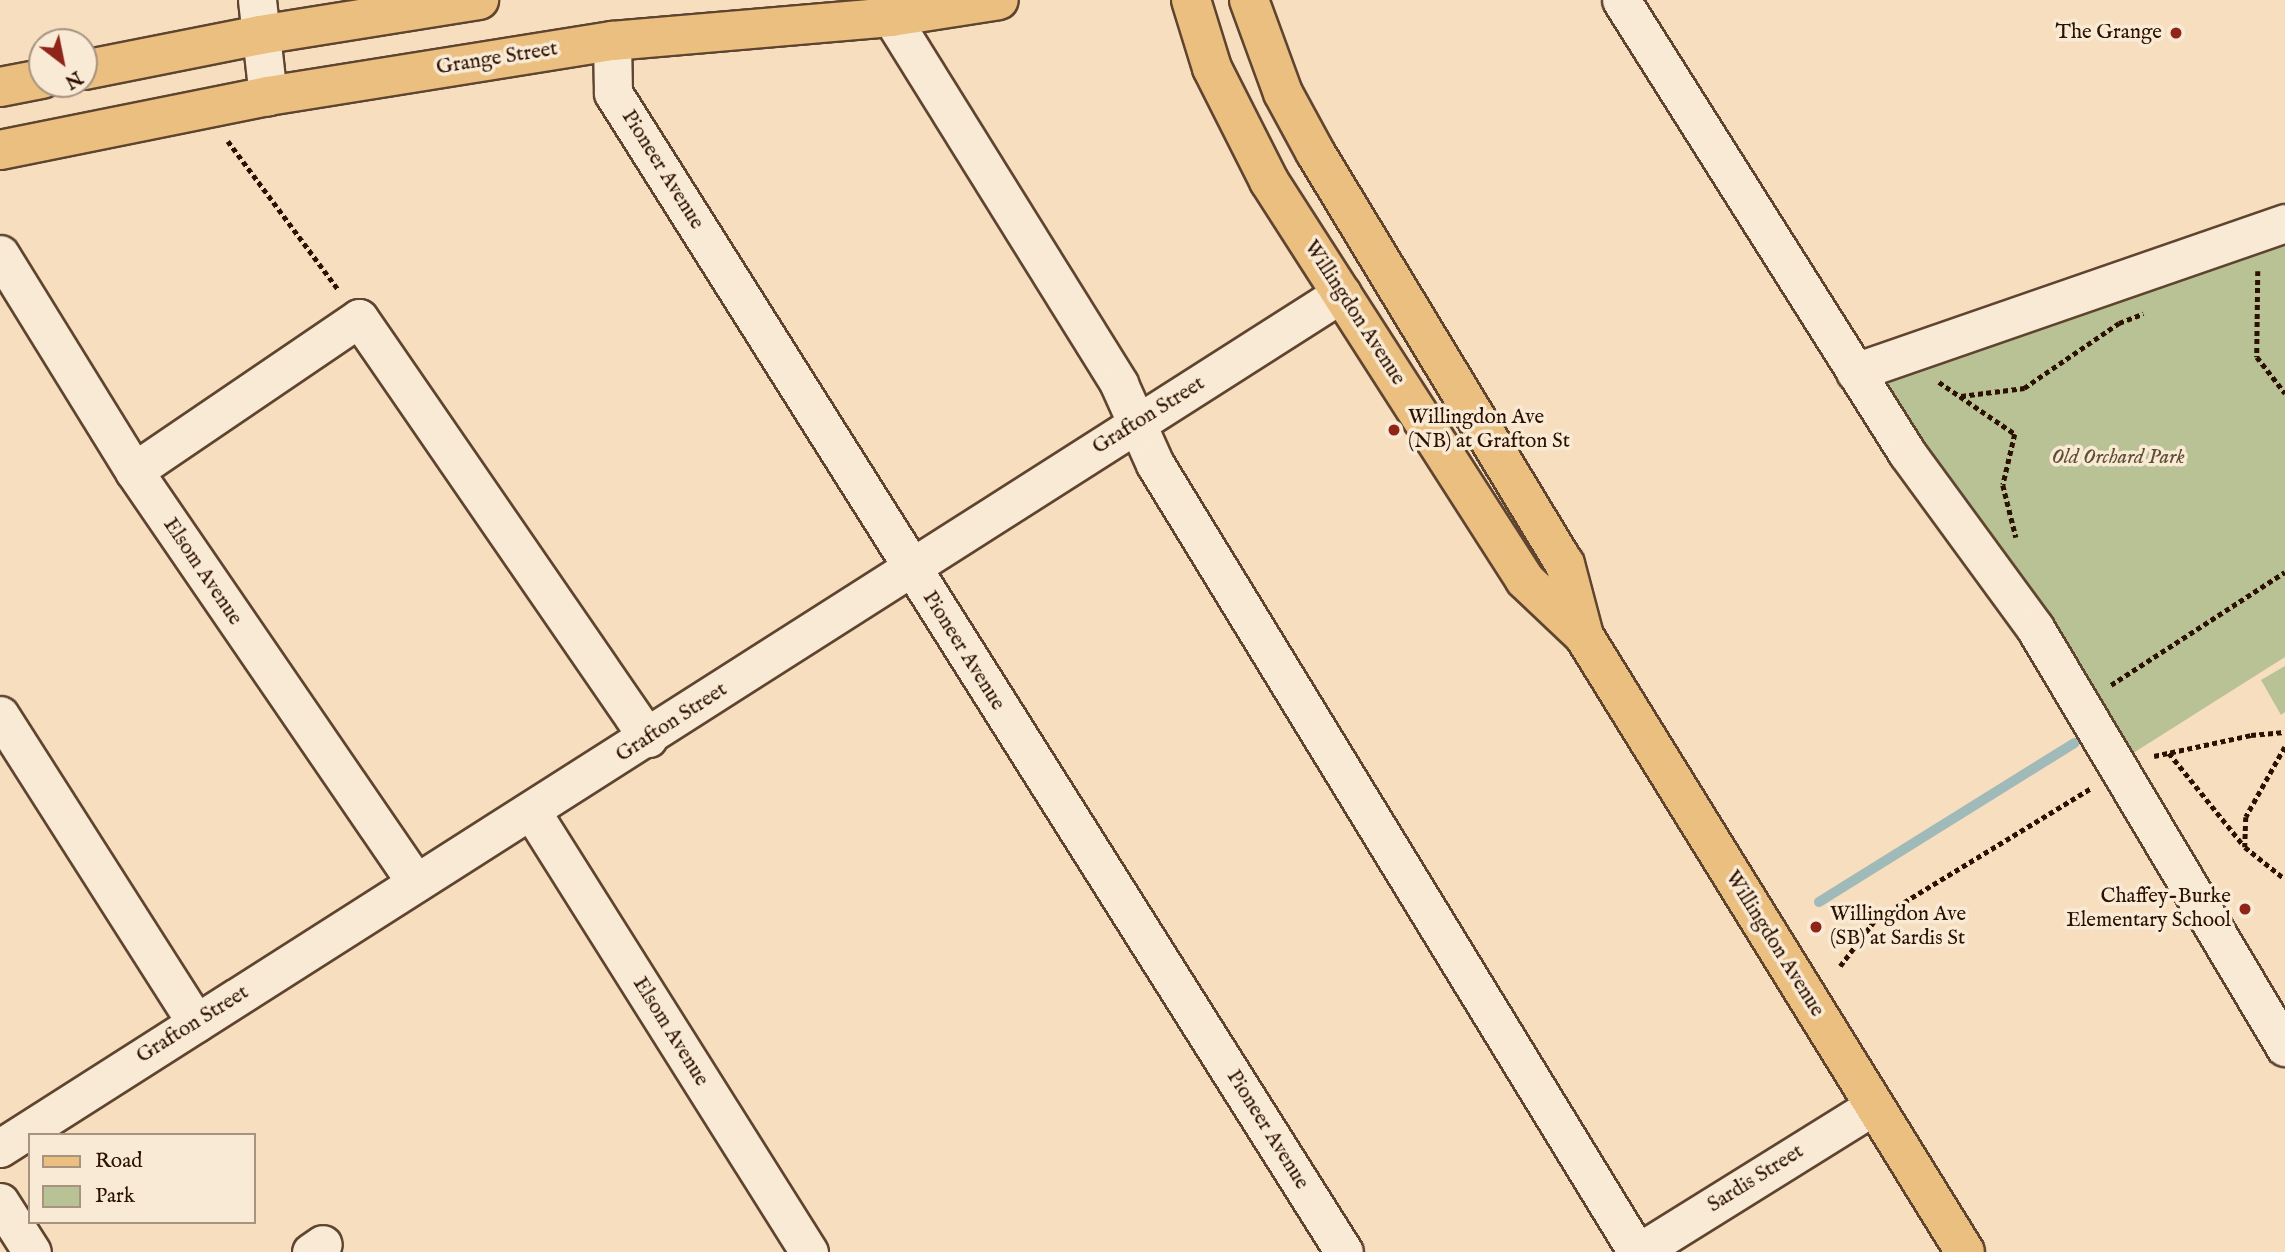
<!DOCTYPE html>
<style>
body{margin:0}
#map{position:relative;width:2285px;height:1252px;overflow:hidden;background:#f6debe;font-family:"IM FELL English",serif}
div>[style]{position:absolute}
.green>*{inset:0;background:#b9c294}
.stream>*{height:10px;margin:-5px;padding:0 5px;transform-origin:5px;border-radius:5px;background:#a0baba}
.path>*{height:4.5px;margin-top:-2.25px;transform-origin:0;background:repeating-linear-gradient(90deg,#2d1100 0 5px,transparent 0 8.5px)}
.roads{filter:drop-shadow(2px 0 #5f4430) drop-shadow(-2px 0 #5f4430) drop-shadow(0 2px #5f4430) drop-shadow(0 -2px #5f4430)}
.minor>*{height:37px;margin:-18.5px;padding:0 18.5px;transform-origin:18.5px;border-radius:18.5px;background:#f9ead5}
.major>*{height:38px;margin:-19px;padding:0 19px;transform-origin:19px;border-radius:19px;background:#ebbf7f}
.dots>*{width:19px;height:19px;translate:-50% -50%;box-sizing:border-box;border:4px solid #f9ead5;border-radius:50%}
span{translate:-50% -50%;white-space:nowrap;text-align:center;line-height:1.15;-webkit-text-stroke:7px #f9ead5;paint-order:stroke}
.poi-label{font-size:21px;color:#2d1100}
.right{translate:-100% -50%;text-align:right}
.left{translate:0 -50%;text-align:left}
.street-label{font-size:21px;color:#2d1100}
.park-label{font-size:21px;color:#5e4f34;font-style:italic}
.legend{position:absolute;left:28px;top:1133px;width:228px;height:91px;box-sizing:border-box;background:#f9ead5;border:2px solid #a79380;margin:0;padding:9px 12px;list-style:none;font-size:21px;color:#2d1100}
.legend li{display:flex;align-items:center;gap:14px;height:35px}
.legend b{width:35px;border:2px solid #a79380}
.north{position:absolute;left:28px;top:28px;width:70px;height:70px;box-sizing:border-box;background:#f9ead5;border:2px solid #a79380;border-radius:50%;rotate:148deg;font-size:19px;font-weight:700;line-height:28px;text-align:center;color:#2d1100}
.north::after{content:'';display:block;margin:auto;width:24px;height:32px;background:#8f2418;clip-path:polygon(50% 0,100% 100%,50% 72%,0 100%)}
</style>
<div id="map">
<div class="green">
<div style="clip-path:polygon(2285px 223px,2285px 657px,2119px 762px,1855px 372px)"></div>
<div style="clip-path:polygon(2285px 666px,2285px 712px,2281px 715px,2261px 680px)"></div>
</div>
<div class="stream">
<div style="left:1819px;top:902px;width:301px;rotate:-31.9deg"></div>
</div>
<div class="path">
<div style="left:228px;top:141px;width:184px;rotate:53.4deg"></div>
<div style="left:2258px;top:271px;width:86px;rotate:90.7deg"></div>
<div style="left:2257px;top:357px;width:46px;rotate:52.1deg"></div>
<div style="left:1939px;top:382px;width:92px;rotate:34.4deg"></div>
<div style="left:2015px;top:434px;width:52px;rotate:103.2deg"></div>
<div style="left:2003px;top:485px;width:54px;rotate:76deg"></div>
<div style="left:1961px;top:396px;width:64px;rotate:-7.2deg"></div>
<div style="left:2024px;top:388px;width:115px;rotate:-34.4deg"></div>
<div style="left:2119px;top:323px;width:26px;rotate:-21deg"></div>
<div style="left:2111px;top:685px;width:207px;rotate:-33deg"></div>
<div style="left:2285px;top:747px;width:80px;rotate:119.1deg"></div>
<div style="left:2246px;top:817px;width:30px;rotate:92deg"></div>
<div style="left:2245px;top:847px;width:51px;rotate:38.7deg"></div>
<div style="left:2169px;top:753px;width:119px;rotate:51.1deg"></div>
<div style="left:2154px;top:756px;width:99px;rotate:-12.2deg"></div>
<div style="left:2251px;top:735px;width:34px;rotate:-5deg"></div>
<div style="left:1840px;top:966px;width:58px;rotate:-52.7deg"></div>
<div style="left:1875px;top:920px;width:252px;rotate:-31.4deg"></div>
</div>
<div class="roads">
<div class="minor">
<div style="left:257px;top:0;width:97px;rotate:83.5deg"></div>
<div style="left:1621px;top:0;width:536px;rotate:57.73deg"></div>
<div style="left:1907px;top:453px;width:217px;rotate:53.8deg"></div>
<div style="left:2035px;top:628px;width:488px;rotate:59.2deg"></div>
<div style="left:891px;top:17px;width:432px;rotate:58.1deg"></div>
<div style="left:1119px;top:384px;width:88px;rotate:65.8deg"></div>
<div style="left:1155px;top:464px;width:924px;rotate:58.55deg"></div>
<div style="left:612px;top:41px;width:52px;rotate:88.9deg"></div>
<div style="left:613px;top:93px;width:1370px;rotate:57.76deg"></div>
<div style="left:0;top:254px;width:255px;rotate:58.3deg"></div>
<div style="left:134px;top:471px;width:499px;rotate:55.6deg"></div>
<div style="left:1855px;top:372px;width:455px;rotate:-19.1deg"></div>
<div style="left:134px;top:471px;width:272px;rotate:-34.2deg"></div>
<div style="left:359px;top:318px;width:510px;rotate:55.47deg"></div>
<div style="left:0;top:715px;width:365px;rotate:57.5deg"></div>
<div style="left:532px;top:812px;width:520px;rotate:57.81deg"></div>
<div style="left:0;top:1148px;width:1591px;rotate:-32.5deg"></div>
<div style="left:0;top:1202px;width:59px;rotate:57.4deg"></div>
<div style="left:311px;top:1252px;width:14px;rotate:-34deg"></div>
<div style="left:1639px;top:1252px;width:277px;rotate:-31.9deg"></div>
</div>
<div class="major">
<div style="left:1191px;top:0;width:71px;rotate:72.8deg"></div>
<div style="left:1212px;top:68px;width:127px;rotate:63.2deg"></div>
<div style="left:1269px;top:181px;width:474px;rotate:57.3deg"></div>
<div style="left:1525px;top:580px;width:81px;rotate:43.5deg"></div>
<div style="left:1584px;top:636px;width:724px;rotate:58.26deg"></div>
<div style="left:1249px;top:0;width:99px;rotate:69.9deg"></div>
<div style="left:1283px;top:93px;width:67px;rotate:61.5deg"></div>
<div style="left:1315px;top:152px;width:482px;rotate:58.8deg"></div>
<div style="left:1565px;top:564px;width:74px;rotate:75.2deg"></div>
<div style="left:84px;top:70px;width:179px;rotate:-11.2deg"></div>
<div style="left:260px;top:35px;width:222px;rotate:-9.1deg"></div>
<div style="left:0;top:87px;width:43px;rotate:-10.8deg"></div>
<div style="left:0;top:150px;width:273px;rotate:-11.4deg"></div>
<div style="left:268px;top:96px;width:348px;rotate:-9.1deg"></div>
<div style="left:612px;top:41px;width:280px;rotate:-4.9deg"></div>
<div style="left:891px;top:17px;width:109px;rotate:-8.9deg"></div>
</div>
</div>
<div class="dots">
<div style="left:2176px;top:33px;background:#8f2418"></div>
<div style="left:1394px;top:430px;background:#8f2418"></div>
<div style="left:2245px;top:909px;background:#8f2418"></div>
<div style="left:1816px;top:927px;background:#8f2418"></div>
</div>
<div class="poi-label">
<span class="right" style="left:2162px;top:33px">The Grange</span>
<span class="left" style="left:1408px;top:430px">Willingdon Ave<br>(NB) at Grafton St</span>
<span class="right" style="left:2231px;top:909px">Chaffey-Burke<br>Elementary School</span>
<span class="left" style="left:1830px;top:927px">Willingdon Ave<br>(SB) at Sardis St</span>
</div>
<div class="street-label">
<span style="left:497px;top:59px;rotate:-9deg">Grange Street</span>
<span style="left:662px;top:170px;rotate:58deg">Pioneer Avenue</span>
<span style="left:1354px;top:313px;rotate:57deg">Willingdon Avenue</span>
<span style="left:1149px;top:416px;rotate:-32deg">Grafton Street</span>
<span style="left:202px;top:572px;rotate:56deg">Elsom Avenue</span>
<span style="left:963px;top:651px;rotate:58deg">Pioneer Avenue</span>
<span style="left:672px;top:723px;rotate:-33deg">Grafton Street</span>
<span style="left:1774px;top:944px;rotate:58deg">Willingdon Avenue</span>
<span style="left:193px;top:1025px;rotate:-32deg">Grafton Street</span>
<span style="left:670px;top:1032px;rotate:58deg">Elsom Avenue</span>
<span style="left:1267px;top:1130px;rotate:58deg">Pioneer Avenue</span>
<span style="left:1756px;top:1179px;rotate:-32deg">Sardis Street</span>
</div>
<div class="park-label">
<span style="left:2118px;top:458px">Old Orchard Park</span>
</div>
<ul class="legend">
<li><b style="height:9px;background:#ebbf7f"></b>Road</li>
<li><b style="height:19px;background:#b9c294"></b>Park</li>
</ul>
<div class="north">N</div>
</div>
